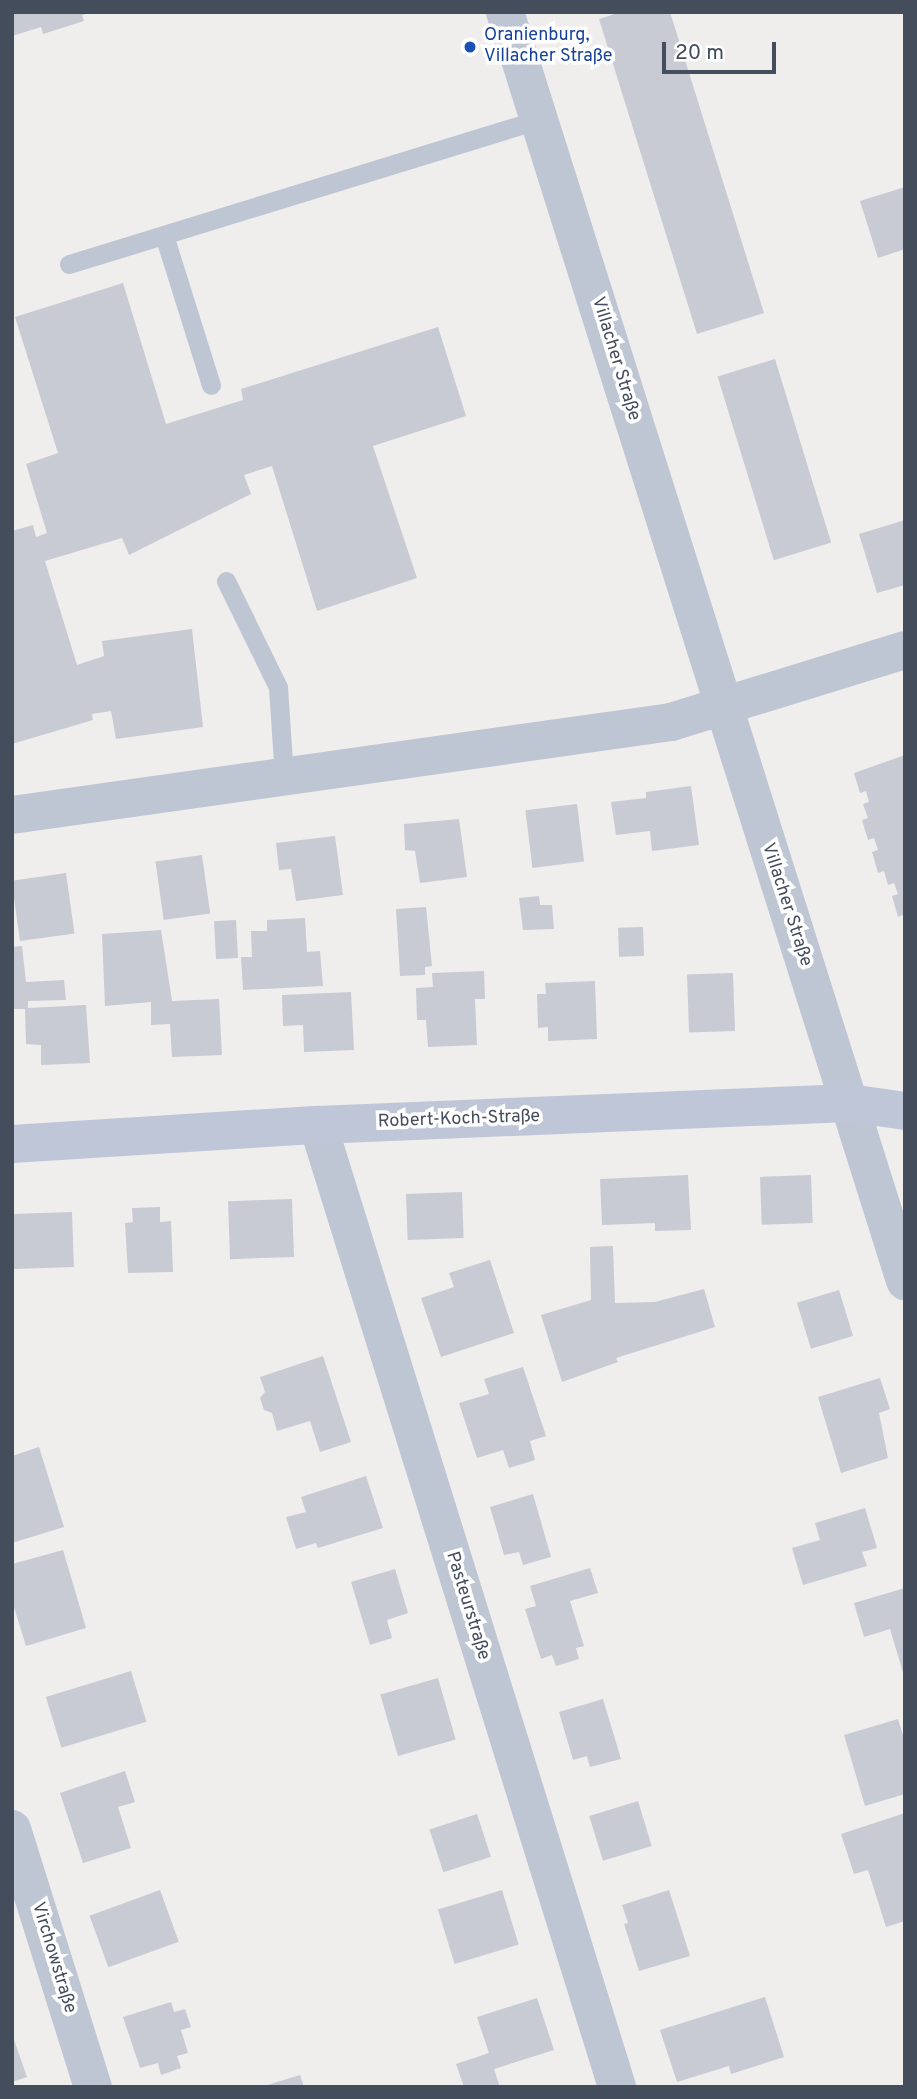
<!DOCTYPE html>
<meta charset="utf-8">
<style>
body{margin:0}
#map{position:relative;width:917px;height:2099px;overflow:hidden;background:#f0eded;font-family:Overpass,sans-serif}
div>[style]{position:absolute}
.building>*{inset:0;background:#c8cbd3;transform-origin:0 0}
.lane>*{height:19px;margin:-9.5px;padding:0 9.5px;transform-origin:9.5px;border-radius:9.5px;background:#bfc6d3}
.street>*{height:38px;margin:-19px;padding:0 19px;transform-origin:19px;border-radius:19px;background:#bfc6d3}
.secondary>*{height:38px;margin:-19px;padding:0 19px;transform-origin:19px;border-radius:19px;background:#bec6d8}
.dots>*{width:19px;height:19px;translate:-50% -50%;box-sizing:border-box;border:4px solid #fff;border-radius:50%}
span{translate:-50% -50%;white-space:nowrap;text-align:center;line-height:1.15;-webkit-text-stroke:7px #fff;paint-order:stroke}
.transit-label{font-size:18px;color:#164399}
.left{translate:0 -50%;text-align:left}
.street-label{font-size:18px;color:#444d5c}
.frame{position:absolute;inset:0;border:14px solid #444d5c;pointer-events:none}
.scale{position:absolute;left:662px;top:42px;width:114px;height:32px;box-sizing:border-box;border:4px solid #444d5c;border-top:0;padding-left:9px;font-size:21px;line-height:24px;white-space:nowrap;color:#444d5c;-webkit-text-stroke:5px #fff;paint-order:stroke}
</style>
<div id="map">
<div class="building">
<div style="clip-path:polygon(12px 12px,90px 12px,90px 13px,82px 15px,84px 21px,43px 34px,41px 27px,12px 36px)"></div>
<div style="clip-path:polygon(621px 12px,670px 12px,764px 313px,697px 334px,599px 19px)"></div>
<div style="clip-path:polygon(905px 187px,905px 249px,878px 258px,860px 201px)"></div>
<div style="clip-path:polygon(123px 283px,166px 424px,243px 400px,241px 389px,438px 327px,466px 416px,373px 446px,417px 578px,317px 611px,272px 466px,244px 475px,251px 494px,129px 555px,122px 538px,45px 561px,77px 665px,104px 656px,102px 641px,192px 629px,203px 727px,116px 739px,111px 711px,92px 714px,93px 720px,12px 744px,12px 531px,33px 525px,36px 537px,47px 533px,26px 464px,58px 453px,15px 317px)"></div>
<div style="left:775px;top:359px;width:192px;height:60px;rotate:73deg"></div>
<div style="clip-path:polygon(905px 520px,905px 585px,877px 593px,859px 534px)"></div>
<div style="clip-path:polygon(905px 755px,905px 914px,898px 917px,892px 896px,898px 894px,894px 883px,888px 885px,884px 871px,878px 873px,872px 852px,878px 850px,874px 838px,868px 840px,862px 820px,868px 818px,863px 804px,869px 802px,866px 791px,860px 793px,854px 773px)"></div>
<div style="clip-path:polygon(691px 786px,699px 845px,652px 851px,650px 831px,616px 835px,611px 802px,646px 798px,646px 792px)"></div>
<div style="left:577px;top:804px;width:58px;height:52px;rotate:83deg"></div>
<div style="clip-path:polygon(459px 819px,467px 877px,420px 883px,415px 851px,405px 850px,404px 824px)"></div>
<div style="clip-path:polygon(335px 836px,343px 895px,296px 901px,291px 869px,279px 870px,276px 843px)"></div>
<div style="left:202px;top:855px;width:59px;height:47px;rotate:82deg"></div>
<div style="left:66px;top:873px;width:61px;height:55px;rotate:82deg"></div>
<div style="clip-path:polygon(539px 896px,540px 905px,552px 905px,554px 929px,523px 930px,519px 898px)"></div>
<div style="clip-path:polygon(426px 907px,432px 966px,425px 967px,425px 975px,400px 976px,396px 909px)"></div>
<div style="clip-path:polygon(305px 918px,307px 952px,320px 951px,323px 986px,243px 990px,241px 957px,252px 957px,251px 931px,267px 931px,267px 920px)"></div>
<div style="left:236px;top:920px;width:38px;height:22px;rotate:87deg"></div>
<div style="left:643px;top:927px;width:29px;height:25px;rotate:88deg"></div>
<div style="clip-path:polygon(161px 930px,172px 1001px,219px 999px,222px 1055px,172px 1057px,170px 1024px,151px 1025px,151px 1002px,105px 1006px,102px 934px)"></div>
<div style="clip-path:polygon(22px 946px,26px 982px,64px 980px,66px 1000px,28px 1001px,28px 1008px,86px 1005px,90px 1063px,41px 1065px,41px 1045px,26px 1044px,25px 1009px,12px 1009px,12px 947px)"></div>
<div style="clip-path:polygon(484px 971px,485px 999px,475px 999px,477px 1045px,428px 1047px,426px 1020px,417px 1020px,416px 988px,433px 987px,432px 973px)"></div>
<div style="left:733px;top:973px;width:58px;height:46px;rotate:88deg"></div>
<div style="clip-path:polygon(595px 981px,597px 1039px,548px 1041px,548px 1027px,538px 1028px,537px 994px,546px 994px,545px 983px)"></div>
<div style="clip-path:polygon(351px 992px,354px 1050px,304px 1052px,303px 1025px,283px 1026px,282px 995px)"></div>
<div style="clip-path:polygon(688px 1175px,691px 1230px,655px 1231px,655px 1223px,602px 1225px,600px 1179px)"></div>
<div style="left:811px;top:1175px;width:48px;height:51px;rotate:88deg"></div>
<div style="left:462px;top:1192px;width:46px;height:56px;rotate:88deg"></div>
<div style="left:292px;top:1199px;width:58px;height:64px;rotate:88deg"></div>
<div style="clip-path:polygon(160px 1207px,160px 1222px,171px 1221px,173px 1272px,128px 1273px,125px 1223px,133px 1222px,132px 1208px)"></div>
<div style="left:72px;top:1212px;width:55px;height:60px;rotate:88deg"></div>
<div style="clip-path:polygon(613px 1246px,615px 1303px,655px 1302px,704px 1289px,715px 1327px,616px 1358px,618px 1362px,562px 1382px,541px 1315px,591px 1300px,590px 1247px)"></div>
<div style="clip-path:polygon(490px 1260px,514px 1333px,441px 1357px,421px 1298px,454px 1287px,449px 1273px)"></div>
<div style="left:839px;top:1290px;width:48px;height:44px;rotate:73deg"></div>
<div style="clip-path:polygon(323px 1356px,351px 1442px,320px 1452px,310px 1421px,277px 1431px,272px 1413px,264px 1410px,260px 1398px,265px 1392px,260px 1377px)"></div>
<div style="clip-path:polygon(523px 1367px,546px 1436px,530px 1441px,535px 1460px,509px 1468px,503px 1450px,477px 1458px,459px 1403px,489px 1394px,484px 1379px)"></div>
<div style="clip-path:polygon(880px 1378px,890px 1409px,879px 1413px,888px 1458px,841px 1473px,818px 1397px)"></div>
<div style="clip-path:polygon(39px 1447px,64px 1527px,12px 1543px,12px 1456px)"></div>
<div style="clip-path:polygon(366px 1476px,383px 1528px,318px 1548px,316px 1543px,296px 1549px,286px 1517px,306px 1512px,301px 1497px)"></div>
<div style="clip-path:polygon(533px 1494px,551px 1557px,523px 1565px,519px 1552px,504px 1555px,490px 1507px)"></div>
<div style="clip-path:polygon(865px 1508px,877px 1548px,862px 1552px,867px 1566px,803px 1585px,792px 1548px,820px 1540px,815px 1523px)"></div>
<div style="clip-path:polygon(63px 1550px,86px 1628px,26px 1646px,12px 1601px,12px 1564px)"></div>
<div style="clip-path:polygon(590px 1568px,598px 1593px,570px 1601px,584px 1646px,576px 1648px,579px 1659px,556px 1666px,552px 1655px,541px 1659px,525px 1609px,536px 1606px,530px 1586px)"></div>
<div style="clip-path:polygon(395px 1569px,408px 1613px,387px 1620px,392px 1638px,370px 1645px,351px 1582px)"></div>
<div style="clip-path:polygon(905px 1588px,905px 1676px,904px 1676px,890px 1629px,864px 1637px,854px 1603px)"></div>
<div style="left:131px;top:1671px;width:53px;height:89px;rotate:73deg"></div>
<div style="left:438px;top:1678px;width:64px;height:60px;rotate:74deg"></div>
<div style="clip-path:polygon(603px 1699px,621px 1759px,590px 1767px,587px 1756px,573px 1760px,559px 1712px)"></div>
<div style="clip-path:polygon(898px 1719px,905px 1742px,905px 1794px,865px 1806px,844px 1735px)"></div>
<div style="clip-path:polygon(125px 1771px,135px 1802px,118px 1807px,131px 1848px,83px 1863px,60px 1793px)"></div>
<div style="left:638px;top:1801px;width:47px;height:51px;rotate:73deg"></div>
<div style="clip-path:polygon(905px 1813px,905px 1921px,886px 1927px,868px 1870px,854px 1874px,841px 1834px)"></div>
<div style="left:477px;top:1814px;width:45px;height:50px;rotate:72deg"></div>
<div style="left:160px;top:1890px;width:55px;height:75px;rotate:70deg"></div>
<div style="left:502px;top:1890px;width:57px;height:67px;rotate:73deg"></div>
<div style="clip-path:polygon(669px 1890px,690px 1956px,639px 1971px,624px 1924px,628px 1923px,622px 1905px)"></div>
<div style="clip-path:polygon(765px 1997px,784px 2057px,731px 2074px,729px 2066px,677px 2082px,660px 2030px)"></div>
<div style="clip-path:polygon(537px 1998px,554px 2050px,494px 2069px,500px 2087px,464px 2087px,456px 2064px,489px 2053px,477px 2017px)"></div>
<div style="clip-path:polygon(171px 2002px,174px 2012px,185px 2009px,191px 2027px,181px 2030px,188px 2053px,177px 2056px,181px 2068px,161px 2075px,158px 2063px,140px 2068px,123px 2017px)"></div>
<div style="clip-path:polygon(12px 2034px,27px 2077px,12px 2082px)"></div>
<div style="clip-path:polygon(300px 2075px,304px 2087px,265px 2087px,264px 2086px)"></div>
</div>
<div class="lane">
<div style="left:164px;top:235px;width:157px;rotate:72.6deg"></div>
<div style="left:69px;top:264px;width:493px;rotate:-17.1deg"></div>
<div style="left:226px;top:581px;width:118px;rotate:63.9deg"></div>
<div style="left:278px;top:687px;width:90px;rotate:86.2deg"></div>
</div>
<div class="street">
<div style="left:505px;top:12px;width:1331px;rotate:72.5deg"></div>
<div style="left:12px;top:815px;width:666px;rotate:-8.03deg"></div>
<div style="left:671px;top:722px;width:245px;rotate:-17.1deg"></div>
<div style="left:318px;top:1125px;width:1007px;rotate:72.73deg"></div>
<div style="left:12px;top:1829px;width:270px;rotate:72.6deg"></div>
</div>
<div class="secondary">
<div style="left:12px;top:1144px;width:307px;rotate:-3.6deg"></div>
<div style="left:318px;top:1125px;width:531px;rotate:-2.37deg"></div>
<div style="left:849px;top:1103px;width:57px;rotate:8.1deg"></div>
</div>
<div class="dots">
<div style="left:470px;top:47px;background:#1a4fb4"></div>
</div>
<div class="transit-label">
<span class="left" style="left:484px;top:47px">Oranienburg,<br>Villacher Straße</span>
</div>
<div class="street-label">
<span style="left:615px;top:359px;rotate:73deg">Villacher Straße</span>
<span style="left:786px;top:905px;rotate:72deg">Villacher Straße</span>
<span style="left:459px;top:1120px;rotate:-2deg">Robert-Koch-Straße</span>
<span style="left:467px;top:1606px;rotate:73deg">Pasteurstraße</span>
<span style="left:53px;top:1958px;rotate:73deg">Virchowstraße</span>
</div>
<div class="frame"></div>
<div class="scale">20 m</div>
</div>
